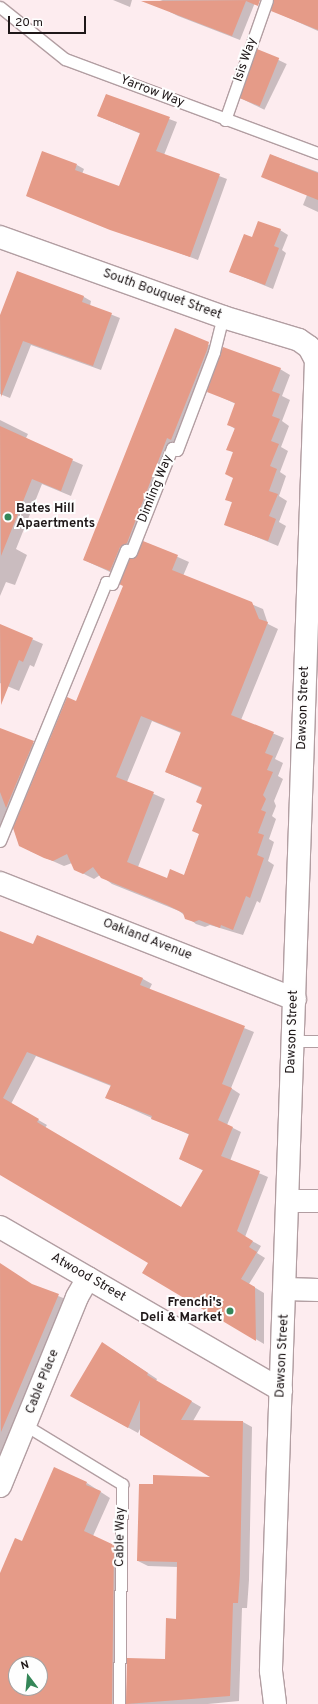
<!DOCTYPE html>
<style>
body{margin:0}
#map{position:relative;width:318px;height:1704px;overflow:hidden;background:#fdecef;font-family:Overpass,sans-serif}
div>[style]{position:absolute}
.shadow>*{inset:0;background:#0003;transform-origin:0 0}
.building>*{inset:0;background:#e59b88;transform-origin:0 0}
.roads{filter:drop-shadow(1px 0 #b29ea2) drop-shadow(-1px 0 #b29ea2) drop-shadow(0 1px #b29ea2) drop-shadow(0 -1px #b29ea2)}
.service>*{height:11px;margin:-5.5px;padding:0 5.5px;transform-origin:5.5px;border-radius:5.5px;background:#fff}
.minor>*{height:22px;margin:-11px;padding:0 11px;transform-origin:11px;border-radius:11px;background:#fff}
.tertiary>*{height:22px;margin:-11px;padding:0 11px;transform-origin:11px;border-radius:11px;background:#fff}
.dots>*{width:11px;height:11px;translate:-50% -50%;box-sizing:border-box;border:2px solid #fefefe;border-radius:50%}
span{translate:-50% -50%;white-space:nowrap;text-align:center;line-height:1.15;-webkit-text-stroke:4px #fefefe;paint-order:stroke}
.street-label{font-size:13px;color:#1e1718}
.poi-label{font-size:13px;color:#1e1718;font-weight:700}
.left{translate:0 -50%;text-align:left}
.right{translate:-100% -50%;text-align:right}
.north{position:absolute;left:8px;top:1656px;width:40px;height:40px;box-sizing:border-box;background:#fefefe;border:1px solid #a4a2a2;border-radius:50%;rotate:344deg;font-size:11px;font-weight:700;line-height:16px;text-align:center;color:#1e1718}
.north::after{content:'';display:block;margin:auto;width:14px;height:18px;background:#348658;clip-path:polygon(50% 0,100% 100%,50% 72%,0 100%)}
.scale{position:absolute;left:8px;top:16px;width:78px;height:18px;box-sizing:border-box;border:2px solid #1e1718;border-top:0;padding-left:5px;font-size:12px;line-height:14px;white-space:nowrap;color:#1e1718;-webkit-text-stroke:3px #fefefe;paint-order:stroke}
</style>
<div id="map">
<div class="shadow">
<div style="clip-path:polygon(113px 0,132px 0,130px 7px)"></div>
<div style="clip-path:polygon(160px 0,256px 0,240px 40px,178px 16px,170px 12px,173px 5px)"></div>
<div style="clip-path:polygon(286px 0,318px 0,318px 31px,280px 14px)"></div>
<div style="left:258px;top:50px;width:32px;height:51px;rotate:26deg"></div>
<div style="clip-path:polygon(106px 95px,177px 122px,164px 155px,227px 179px,198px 260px,27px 196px,77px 165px,84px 169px,82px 174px,119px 187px,141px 134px,98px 116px)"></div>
<div style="clip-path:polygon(271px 155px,318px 172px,318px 212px,303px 205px,307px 195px)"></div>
<div style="clip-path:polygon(280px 230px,288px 235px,282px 250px,286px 253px,273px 289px,231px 272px,253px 238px)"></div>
<div style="clip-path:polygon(18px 272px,84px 297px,91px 301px,90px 306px,120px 318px,101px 370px,31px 345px,10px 398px,0 394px,0 318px)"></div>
<div style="clip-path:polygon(evenodd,176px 330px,222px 351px,280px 369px,290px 375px,282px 396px,290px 400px,282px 421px,289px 426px,281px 447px,288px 451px,280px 472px,286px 476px,279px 496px,287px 501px,279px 522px,286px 526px,278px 546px,225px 524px,233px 503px,226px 499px,234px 478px,234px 453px,228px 449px,235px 429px,228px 424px,236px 404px,206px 390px,183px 446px,179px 444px,142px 541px,189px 562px,183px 576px,263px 609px,268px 624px,278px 629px,241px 720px,284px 738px,275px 759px,283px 763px,278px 776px,283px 779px,274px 801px,276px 806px,272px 816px,276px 819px,269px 839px,274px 842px,268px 861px,274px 865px,260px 903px,257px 901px,243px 935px,210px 925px,205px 927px,196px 924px,179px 911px,112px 884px,100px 875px,94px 879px,86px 875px,75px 869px,72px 863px,64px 866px,30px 851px,77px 702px,124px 586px,123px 578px,84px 560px,176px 330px,141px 549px,138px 556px,129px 560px,132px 554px,141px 549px,176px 330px,152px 721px,181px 733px,166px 772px,202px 788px,203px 805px,194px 831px,200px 834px,184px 876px,167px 879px,138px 867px,165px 799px,127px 782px,152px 721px)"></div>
<div style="clip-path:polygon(0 420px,28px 434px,26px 438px,44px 448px,83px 465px,71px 496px,42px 484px,16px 549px,27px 555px,15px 585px,6px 582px,0 596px)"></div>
<div style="clip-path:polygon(0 625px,43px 644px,34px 667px,30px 665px,19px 691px,0 683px)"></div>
<div style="clip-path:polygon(0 729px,43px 747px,0 834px)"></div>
<div style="clip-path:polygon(evenodd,0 933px,34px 946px,37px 937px,143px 979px,152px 984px,149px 990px,254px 1032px,231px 1088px,240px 1094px,227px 1125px,241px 1132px,230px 1161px,268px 1177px,245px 1237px,261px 1246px,257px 1253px,265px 1258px,249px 1284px,264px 1293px,264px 1344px,144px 1272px,150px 1263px,0 1174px,0 933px,36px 1056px,111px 1086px,107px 1098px,190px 1135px,180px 1159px,204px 1171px,182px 1208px,45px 1128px,47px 1125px,11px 1104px,36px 1056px)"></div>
<div style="clip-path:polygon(0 1264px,34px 1286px,68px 1300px,0 1455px)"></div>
<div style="clip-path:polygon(112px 1349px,157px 1379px,156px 1381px,201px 1407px,193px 1421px,243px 1422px,252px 1427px,249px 1580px,247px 1608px,242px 1608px,239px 1701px,208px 1704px,126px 1704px,128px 1659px,166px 1660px,177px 1620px,178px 1567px,148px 1566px,138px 1561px,154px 1485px,214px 1478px,141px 1427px,138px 1433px,80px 1401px)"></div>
<div style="clip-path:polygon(evenodd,87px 1483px,110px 1498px,93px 1536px,123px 1551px,123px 1704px,0 1704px,0 1603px,23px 1542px,87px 1483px,16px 1664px,40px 1664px,40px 1688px,16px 1688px,16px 1664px)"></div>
</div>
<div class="building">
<div style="clip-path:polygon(260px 0,258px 6px,246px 1px,232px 36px,141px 1px)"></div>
<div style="clip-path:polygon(274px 0,318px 0,318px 30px,271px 11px)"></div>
<div style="left:257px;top:49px;width:24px;height:52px;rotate:22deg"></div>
<div style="clip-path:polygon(106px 94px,170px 117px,156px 151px,220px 174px,190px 257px,110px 230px,26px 196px,42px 151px,77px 164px,75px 170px,119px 186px,140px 133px,97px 116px)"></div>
<div style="clip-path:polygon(270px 154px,318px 173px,318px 200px,261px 177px)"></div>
<div style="clip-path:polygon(258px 221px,281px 229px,274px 246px,279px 248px,265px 285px,229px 272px,244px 234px,252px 237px)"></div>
<div style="clip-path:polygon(17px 271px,84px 296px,82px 302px,112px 313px,93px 366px,23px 341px,1px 397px,0 315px)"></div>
<div style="clip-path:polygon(175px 328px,209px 342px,207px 350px,171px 440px,167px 438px,127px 543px,120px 547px,110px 571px,83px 560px)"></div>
<div style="clip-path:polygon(223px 347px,281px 368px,272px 391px,280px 394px,272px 416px,280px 419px,271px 441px,279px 444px,270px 466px,277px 469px,269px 491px,278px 494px,269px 516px,276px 519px,268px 541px,224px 525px,232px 502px,225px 500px,233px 478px,225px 474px,233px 452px,226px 450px,235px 428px,227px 425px,235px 403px,207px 392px)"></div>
<div style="clip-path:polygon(0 426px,73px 459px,61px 491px,32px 479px,1px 556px)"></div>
<div style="clip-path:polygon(evenodd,143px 541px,178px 555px,172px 570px,252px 602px,259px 619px,268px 622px,231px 715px,274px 732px,265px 753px,273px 756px,267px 770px,273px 772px,263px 795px,266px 799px,261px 810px,266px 812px,258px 833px,264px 835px,257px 855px,264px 858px,250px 898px,246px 896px,233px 930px,221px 925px,220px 928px,199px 920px,194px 922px,185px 919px,183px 913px,167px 905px,101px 878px,93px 867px,83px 874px,74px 870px,67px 854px,53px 861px,44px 858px,19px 846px,13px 828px,67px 697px,76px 701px,123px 586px,119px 584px,130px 559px,137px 555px,143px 541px,141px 716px,181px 732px,165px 772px,202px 787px,196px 802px,202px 805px,192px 831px,199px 834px,184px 875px,170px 869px,167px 878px,127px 862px,154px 792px,116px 777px,141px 716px)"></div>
<div style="clip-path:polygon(0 624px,33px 638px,23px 662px,19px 660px,1px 705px)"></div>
<div style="clip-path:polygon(0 728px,34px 741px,6px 808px,0 792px)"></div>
<div style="clip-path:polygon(evenodd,0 931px,33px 944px,37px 935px,143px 978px,140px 985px,245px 1026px,222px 1084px,232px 1088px,218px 1120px,233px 1127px,221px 1156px,260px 1171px,237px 1231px,253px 1241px,249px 1247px,257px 1252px,241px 1279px,255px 1287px,256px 1341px,142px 1273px,148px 1263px,0 1175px,0 931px,27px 1052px,111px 1085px,105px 1098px,152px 1116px,151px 1119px,189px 1134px,179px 1159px,203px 1170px,181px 1207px,37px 1122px,39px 1119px,3px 1098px,27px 1052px)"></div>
<div style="clip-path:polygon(0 1263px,32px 1284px,59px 1294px,1px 1432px)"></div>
<div style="clip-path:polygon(102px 1342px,148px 1373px,147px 1375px,192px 1401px,181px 1420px,243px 1421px,240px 1574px,238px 1603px,233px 1603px,230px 1696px,126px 1704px,127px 1658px,165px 1659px,166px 1618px,176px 1619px,177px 1562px,137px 1561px,139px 1484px,153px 1484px,153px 1475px,210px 1477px,140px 1435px,140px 1400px,128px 1428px,70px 1396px)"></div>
<div style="clip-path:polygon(evenodd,54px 1467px,87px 1482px,86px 1485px,101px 1491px,84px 1531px,114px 1545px,112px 1704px,0 1704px,0 1573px,15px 1538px,22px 1541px,54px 1467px,16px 1664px,40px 1664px,40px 1688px,16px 1688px,16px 1664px)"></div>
</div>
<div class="roads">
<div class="service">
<div style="left:0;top:7px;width:83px;rotate:38.7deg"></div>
<div style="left:65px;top:59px;width:270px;rotate:20.4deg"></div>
<div style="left:225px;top:120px;width:127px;rotate:-70.7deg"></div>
<div style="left:0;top:841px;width:280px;rotate:-67.7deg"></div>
<div style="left:106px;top:582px;width:6px;rotate:18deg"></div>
<div style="left:112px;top:584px;width:37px;rotate:-68deg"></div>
<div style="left:126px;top:550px;width:5px;rotate:22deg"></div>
<div style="left:131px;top:552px;width:112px;rotate:-68.5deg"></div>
<div style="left:172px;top:448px;width:5px;rotate:22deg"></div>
<div style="left:177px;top:450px;width:105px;rotate:-69.3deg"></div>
<div style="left:214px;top:352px;width:36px;rotate:-76deg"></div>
<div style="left:293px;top:1041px;width:25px"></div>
<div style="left:25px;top:1425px;width:114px;rotate:31.3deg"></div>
<div style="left:122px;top:1484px;width:220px;rotate:90.8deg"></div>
</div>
<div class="minor">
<div style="left:0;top:883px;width:317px;rotate:21.5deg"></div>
<div style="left:288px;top:1201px;width:30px"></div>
<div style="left:0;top:1227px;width:325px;rotate:30.1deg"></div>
<div style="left:286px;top:1289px;width:32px;rotate:2deg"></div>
<div style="left:0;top:1486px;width:204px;rotate:-67.8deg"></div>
<div style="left:77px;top:1297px;width:22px;rotate:-60deg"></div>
</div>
<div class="tertiary">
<div style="left:0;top:237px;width:237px;rotate:19.7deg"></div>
<div style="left:223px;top:317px;width:79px;rotate:16.8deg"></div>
<div style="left:299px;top:340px;width:12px;rotate:35deg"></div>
<div style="left:309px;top:347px;width:15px;rotate:62deg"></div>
<div style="left:316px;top:360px;width:1312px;rotate:91.97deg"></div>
<div style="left:271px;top:1671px;width:33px;rotate:83deg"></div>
</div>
</div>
<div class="dots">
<div style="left:8px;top:517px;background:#348658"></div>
<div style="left:230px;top:1311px;background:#348658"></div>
</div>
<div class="street-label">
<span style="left:246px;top:60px;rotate:-71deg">Isis Way</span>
<span style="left:152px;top:92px;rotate:21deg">Yarrow Way</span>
<span style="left:162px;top:295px;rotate:20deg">South Bouquet Street</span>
<span style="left:156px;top:489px;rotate:-68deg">Dimling Way</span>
<span style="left:304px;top:708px;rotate:-88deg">Dawson Street</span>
<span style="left:147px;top:940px;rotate:21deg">Oakland Avenue</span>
<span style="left:293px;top:1032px;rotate:-88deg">Dawson Street</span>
<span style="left:88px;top:1278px;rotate:30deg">Atwood Street</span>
<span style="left:283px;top:1356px;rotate:-87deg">Dawson Street</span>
<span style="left:43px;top:1382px;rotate:-68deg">Cable Place</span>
<span style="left:121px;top:1537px;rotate:-89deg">Cable Way</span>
</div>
<div class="poi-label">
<span class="left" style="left:16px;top:517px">Bates Hill<br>Apaertments</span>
<span class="right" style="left:222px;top:1311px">Frenchi's<br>Deli &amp; Market</span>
</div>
<div class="north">N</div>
<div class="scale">20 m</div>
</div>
